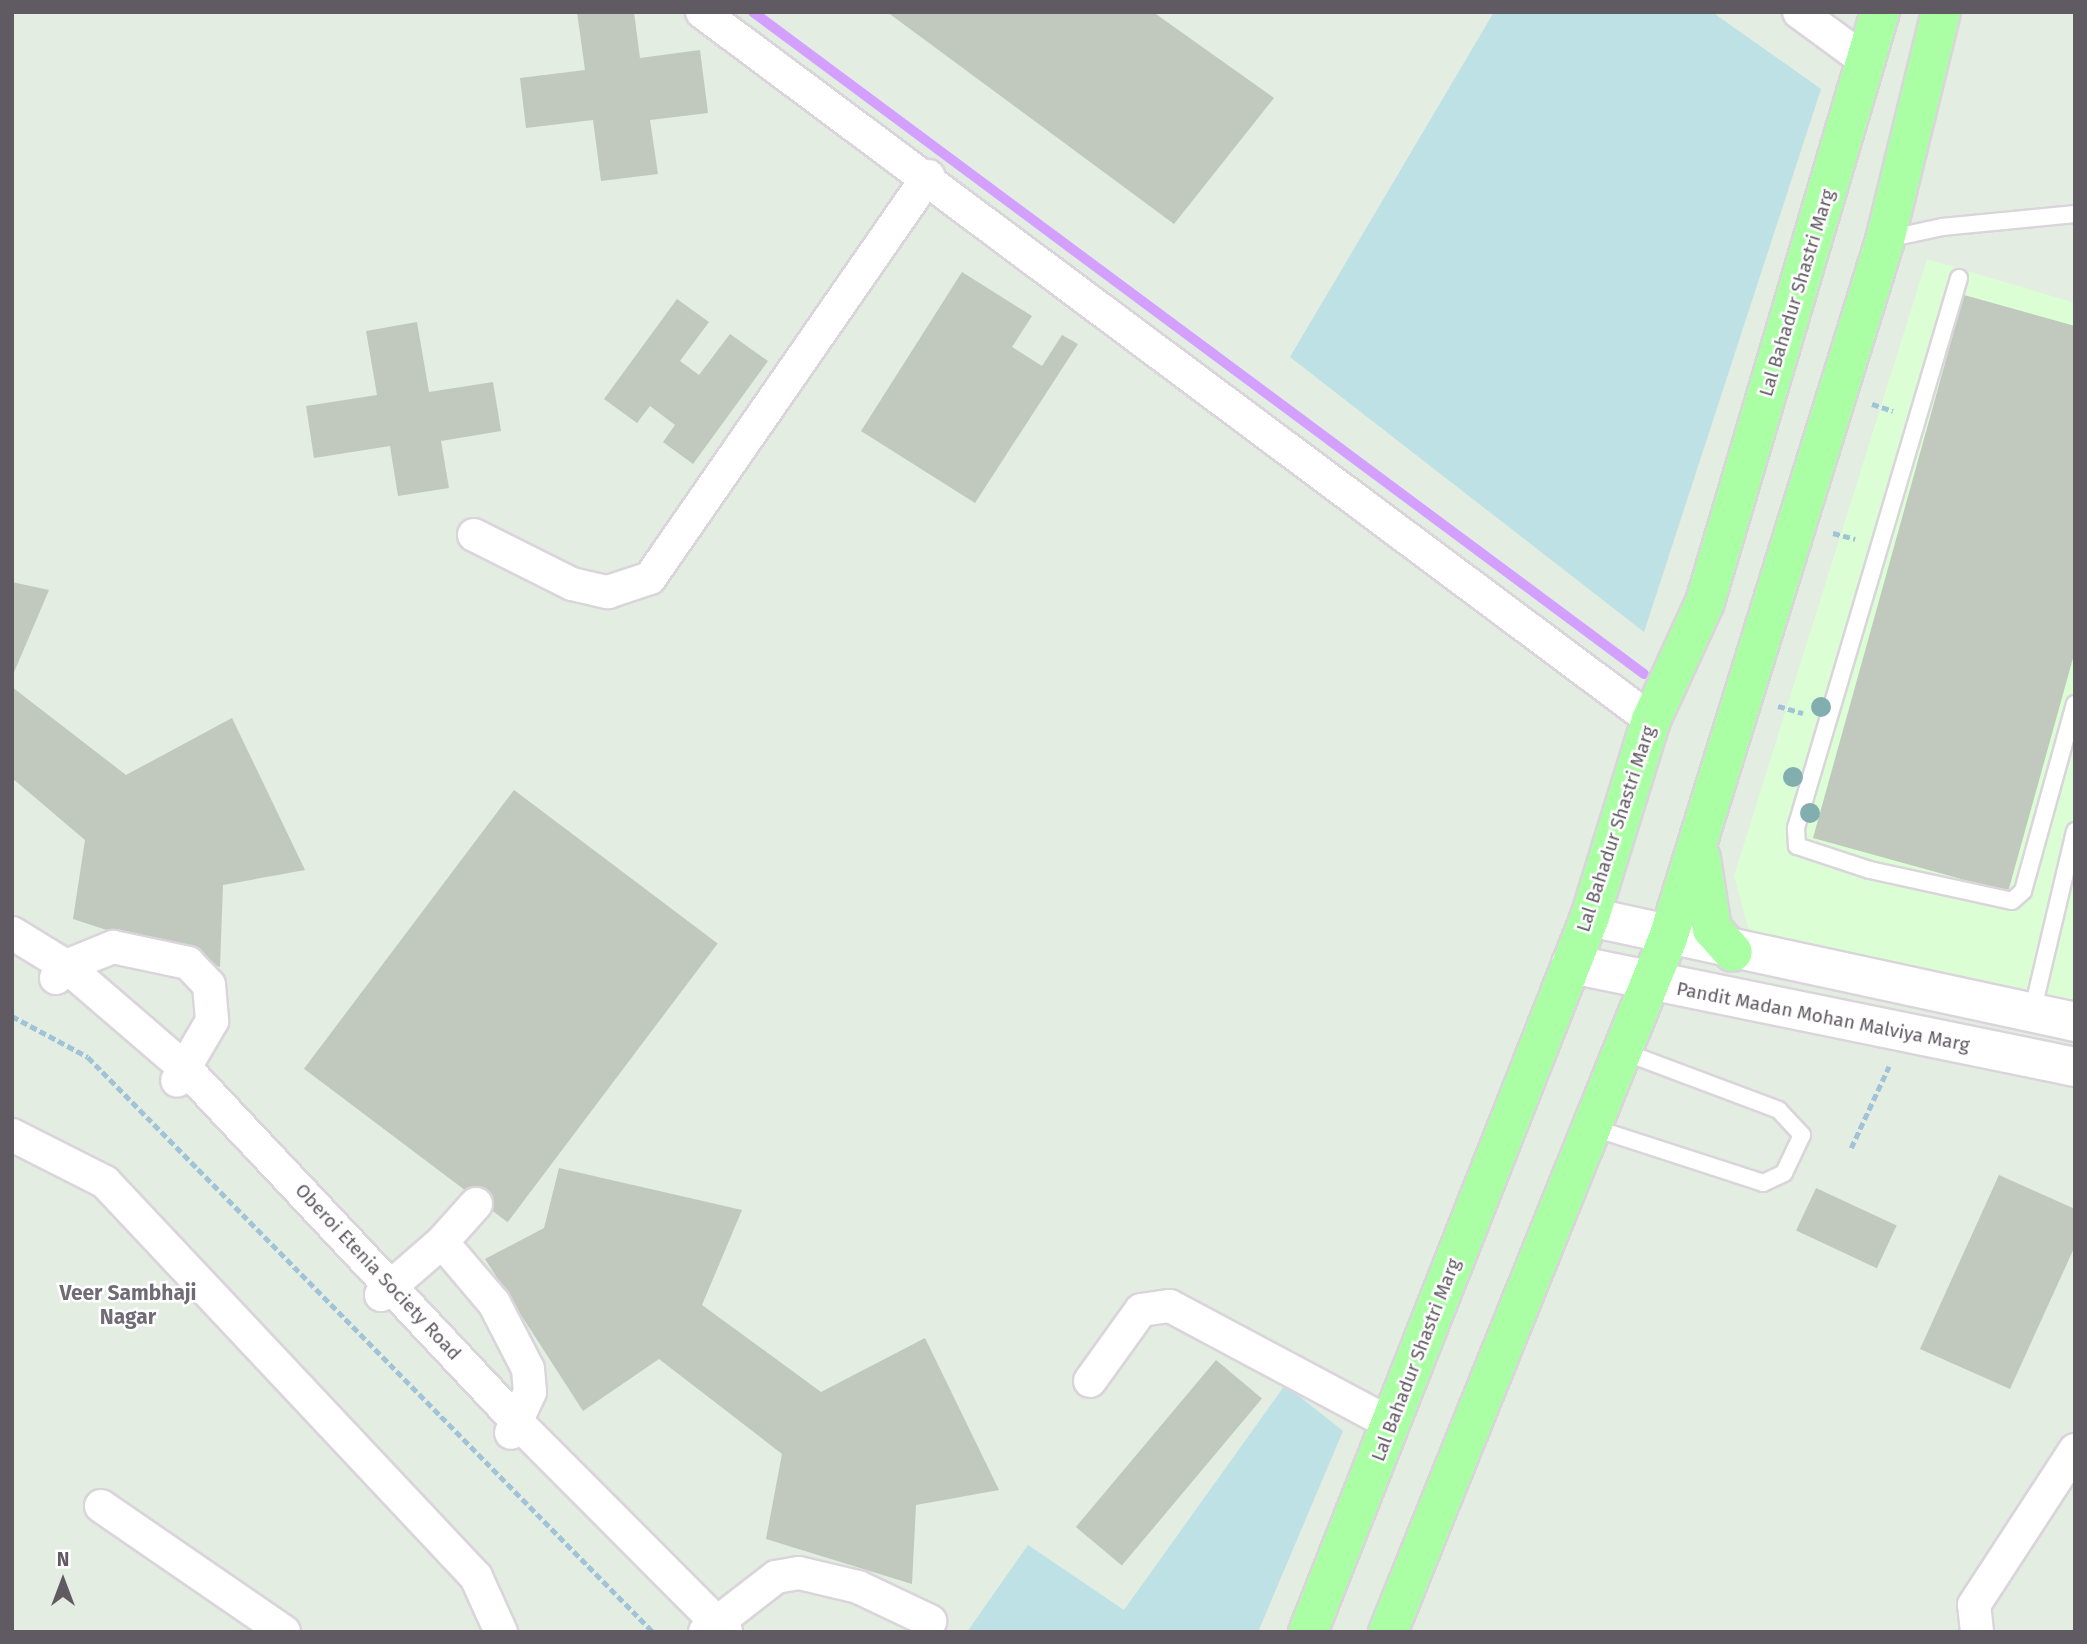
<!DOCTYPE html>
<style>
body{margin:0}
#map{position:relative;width:2087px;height:1644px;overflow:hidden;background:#e3ede1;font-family:"Fira Sans",sans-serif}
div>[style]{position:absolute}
.commercial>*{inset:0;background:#dbfed5}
.green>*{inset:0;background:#bde1e5}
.stream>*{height:10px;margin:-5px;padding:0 5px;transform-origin:5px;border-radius:5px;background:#d3a0ff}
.building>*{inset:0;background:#c1c8be;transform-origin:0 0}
.path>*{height:4.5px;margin-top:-2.25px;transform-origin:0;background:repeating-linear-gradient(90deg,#a0c3d7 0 7px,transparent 0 10.5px)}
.roads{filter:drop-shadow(2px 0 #dad4db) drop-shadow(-2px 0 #dad4db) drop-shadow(0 2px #dad4db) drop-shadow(0 -2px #dad4db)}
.service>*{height:16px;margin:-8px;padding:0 8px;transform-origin:8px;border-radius:8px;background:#fff}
.minor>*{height:32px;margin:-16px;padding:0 16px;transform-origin:16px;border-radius:16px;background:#fff}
.tertiary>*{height:38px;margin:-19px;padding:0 19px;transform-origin:19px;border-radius:19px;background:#fff}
.primary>*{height:38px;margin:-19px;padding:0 19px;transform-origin:19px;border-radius:19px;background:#aaffa5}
.trees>*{width:20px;height:20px;margin:-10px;border-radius:50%;background:#83aeb0}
span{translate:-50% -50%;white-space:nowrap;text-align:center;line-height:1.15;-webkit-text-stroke:5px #fff;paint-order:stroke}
.street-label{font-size:19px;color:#605a63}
.neighbourhood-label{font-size:21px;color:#716b75;font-weight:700}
.frame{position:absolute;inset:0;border:14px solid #605a63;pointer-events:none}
.north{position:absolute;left:28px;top:1546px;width:70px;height:70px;-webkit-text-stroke:5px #fff;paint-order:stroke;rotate:0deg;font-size:19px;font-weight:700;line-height:28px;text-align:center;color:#605a63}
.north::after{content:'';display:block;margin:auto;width:24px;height:32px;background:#605a63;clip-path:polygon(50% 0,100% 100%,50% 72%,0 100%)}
</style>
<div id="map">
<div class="commercial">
<div style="clip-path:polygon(1927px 259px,2075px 303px,2075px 1008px,1753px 945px,1734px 876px)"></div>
</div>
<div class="green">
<div style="clip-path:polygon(1494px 12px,1712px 12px,1821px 89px,1644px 632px,1290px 357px)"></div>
<div style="clip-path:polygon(1285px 1385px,1343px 1431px,1258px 1632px,967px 1632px,1028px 1545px,1124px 1610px)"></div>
</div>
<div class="stream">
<div style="left:753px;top:12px;width:1110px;rotate:36.61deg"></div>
</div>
<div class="building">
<div style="clip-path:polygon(577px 12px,634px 12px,640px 58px,700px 50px,708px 113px,650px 120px,658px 174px,601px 181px,593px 120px,526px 128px,520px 78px,585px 70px)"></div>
<div style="clip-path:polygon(887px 12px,1153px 12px,1274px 98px,1174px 224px)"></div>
<div style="clip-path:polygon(962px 272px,1032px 316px,1012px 347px,1042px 366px,1062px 335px,1078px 344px,975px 503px,861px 431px)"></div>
<div style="clip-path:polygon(1964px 295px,2075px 326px,2075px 651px,2008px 892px,1813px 838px)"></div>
<div style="clip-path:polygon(677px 299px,709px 322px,680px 361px,699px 375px,730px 334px,768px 361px,693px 464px,663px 442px,675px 425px,650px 406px,637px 423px,604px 399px)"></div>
<div style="clip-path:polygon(417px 322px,429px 392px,493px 382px,501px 431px,441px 441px,449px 488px,398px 496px,390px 446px,314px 458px,306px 406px,377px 395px,366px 331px)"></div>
<div style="clip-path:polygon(12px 582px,49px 590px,12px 677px)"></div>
<div style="clip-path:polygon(12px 687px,126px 775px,232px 718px,305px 870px,223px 885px,220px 967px,73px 919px,85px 840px,12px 778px)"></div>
<div style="left:514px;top:790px;width:255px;height:349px;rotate:37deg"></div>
<div style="clip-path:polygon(559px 1168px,742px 1210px,702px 1305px,821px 1392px,925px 1338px,999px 1490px,916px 1505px,912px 1584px,766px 1539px,782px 1454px,659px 1359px,583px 1411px,485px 1259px,544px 1228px)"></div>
<div style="clip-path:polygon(1999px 1175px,2075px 1209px,2075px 1246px,2010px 1389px,1920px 1349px)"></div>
<div style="left:1816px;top:1188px;width:89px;height:47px;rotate:25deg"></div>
<div style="left:1216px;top:1360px;width:60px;height:218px;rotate:40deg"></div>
</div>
<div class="path">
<div style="left:1872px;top:404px;width:22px;rotate:18deg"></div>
<div style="left:1833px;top:533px;width:23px;rotate:15deg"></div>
<div style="left:1778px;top:706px;width:26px;rotate:16deg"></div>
<div style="left:12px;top:1016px;width:86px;rotate:28.3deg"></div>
<div style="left:88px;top:1057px;width:806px;rotate:45.5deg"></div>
<div style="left:1851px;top:1148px;width:90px;rotate:-65.1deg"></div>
</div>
<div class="roads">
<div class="service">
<div style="left:1887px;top:239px;width:56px;rotate:-12.3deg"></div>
<div style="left:1942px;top:227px;width:134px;rotate:-5.6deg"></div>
<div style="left:1959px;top:278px;width:574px;rotate:106.51deg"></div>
<div style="left:1796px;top:828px;width:18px;rotate:87deg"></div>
<div style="left:1797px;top:846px;width:77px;rotate:18.2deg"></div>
<div style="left:1870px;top:870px;width:145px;rotate:12.3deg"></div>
<div style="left:2012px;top:901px;width:15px;rotate:-42deg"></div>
<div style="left:2023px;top:891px;width:194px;rotate:-74.5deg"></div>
<div style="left:2032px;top:1013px;width:187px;rotate:-76.7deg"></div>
<div style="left:1591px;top:1127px;width:181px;rotate:18deg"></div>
<div style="left:1763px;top:1183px;width:23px;rotate:-25deg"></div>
<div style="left:1784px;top:1173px;width:42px;rotate:-64.7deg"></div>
<div style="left:1802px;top:1135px;width:34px;rotate:-133deg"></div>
<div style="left:1779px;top:1110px;width:168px;rotate:-159.4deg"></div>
</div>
<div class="minor">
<div style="left:702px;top:12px;width:1184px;rotate:36.72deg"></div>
<div style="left:1799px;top:12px;width:83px;rotate:36.2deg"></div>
<div style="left:474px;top:535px;width:110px;rotate:26.6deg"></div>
<div style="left:572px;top:584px;width:37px;rotate:13deg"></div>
<div style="left:608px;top:592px;width:44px;rotate:-18.4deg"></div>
<div style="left:650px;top:578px;width:489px;rotate:-55.3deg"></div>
<div style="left:12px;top:933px;width:63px;rotate:31.4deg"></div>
<div style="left:66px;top:966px;width:160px;rotate:40.7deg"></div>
<div style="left:187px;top:1070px;width:487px;rotate:46.8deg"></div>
<div style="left:520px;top:1425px;width:292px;rotate:45.1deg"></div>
<div style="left:56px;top:978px;width:16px;rotate:-50deg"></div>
<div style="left:66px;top:966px;width:51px;rotate:-22deg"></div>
<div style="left:113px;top:947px;width:77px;rotate:12deg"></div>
<div style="left:188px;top:963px;width:30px;rotate:46deg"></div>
<div style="left:209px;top:985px;width:36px;rotate:85deg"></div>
<div style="left:212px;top:1021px;width:69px;rotate:120.3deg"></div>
<div style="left:12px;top:1135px;width:104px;rotate:26.8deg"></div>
<div style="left:105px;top:1182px;width:542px;rotate:46.79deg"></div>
<div style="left:476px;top:1577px;width:60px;rotate:65.6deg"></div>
<div style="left:442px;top:1242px;width:51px;rotate:-48.2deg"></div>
<div style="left:381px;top:1295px;width:81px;rotate:-41deg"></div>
<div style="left:442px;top:1242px;width:80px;rotate:49.6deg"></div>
<div style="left:494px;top:1303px;width:74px;rotate:62.7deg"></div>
<div style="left:528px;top:1369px;width:23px;rotate:85deg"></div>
<div style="left:530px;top:1392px;width:45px;rotate:114.9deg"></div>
<div style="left:1090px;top:1381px;width:87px;rotate:-54.3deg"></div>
<div style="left:1141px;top:1310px;width:29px;rotate:-8deg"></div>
<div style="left:1170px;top:1306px;width:251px;rotate:28.1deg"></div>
<div style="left:101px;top:1506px;width:222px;rotate:34.5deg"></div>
<div style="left:705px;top:1632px;width:90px;rotate:-37.8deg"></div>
<div style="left:776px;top:1577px;width:23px;rotate:-10deg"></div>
<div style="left:799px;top:1573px;width:61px;rotate:13.3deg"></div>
<div style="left:858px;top:1587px;width:80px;rotate:25.3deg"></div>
<div style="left:1977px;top:1632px;width:27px;rotate:-96deg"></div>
<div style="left:1974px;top:1605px;width:185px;rotate:-56.9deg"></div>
</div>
<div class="tertiary">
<div style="left:1590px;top:917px;width:496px;rotate:12.2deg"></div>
<div style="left:1571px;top:964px;width:514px;rotate:11.55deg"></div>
</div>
<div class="primary">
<div style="left:1701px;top:858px;width:72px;rotate:81.2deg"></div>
<div style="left:1712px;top:929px;width:31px;rotate:48deg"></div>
<div style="left:1308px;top:1632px;width:769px;rotate:-68.48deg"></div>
<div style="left:1590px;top:917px;width:206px;rotate:-72.8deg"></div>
<div style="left:1651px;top:720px;width:130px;rotate:-65.4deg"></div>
<div style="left:1705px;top:602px;width:615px;rotate:-73.48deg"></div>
<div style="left:1388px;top:1632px;width:748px;rotate:-68.03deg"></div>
<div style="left:1668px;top:938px;width:731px;rotate:-72.73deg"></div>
<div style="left:1885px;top:240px;width:235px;rotate:-76.2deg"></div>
</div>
</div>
<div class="trees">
<div style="left:1821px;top:707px"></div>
<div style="left:1793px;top:777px"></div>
<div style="left:1810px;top:813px"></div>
</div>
<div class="street-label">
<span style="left:1797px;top:293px;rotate:-73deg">Lal Bahadur Shastri Marg</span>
<span style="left:1616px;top:829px;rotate:-72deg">Lal Bahadur Shastri Marg</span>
<span style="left:1823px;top:1017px;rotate:11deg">Pandit Madan Mohan Malviya Marg</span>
<span style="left:378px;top:1272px;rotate:47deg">Oberoi Etenia Society Road</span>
<span style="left:1416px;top:1360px;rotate:-69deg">Lal Bahadur Shastri Marg</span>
</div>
<div class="neighbourhood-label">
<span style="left:128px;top:1305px">Veer Sambhaji<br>Nagar</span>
</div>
<div class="frame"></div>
<div class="north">N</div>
</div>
